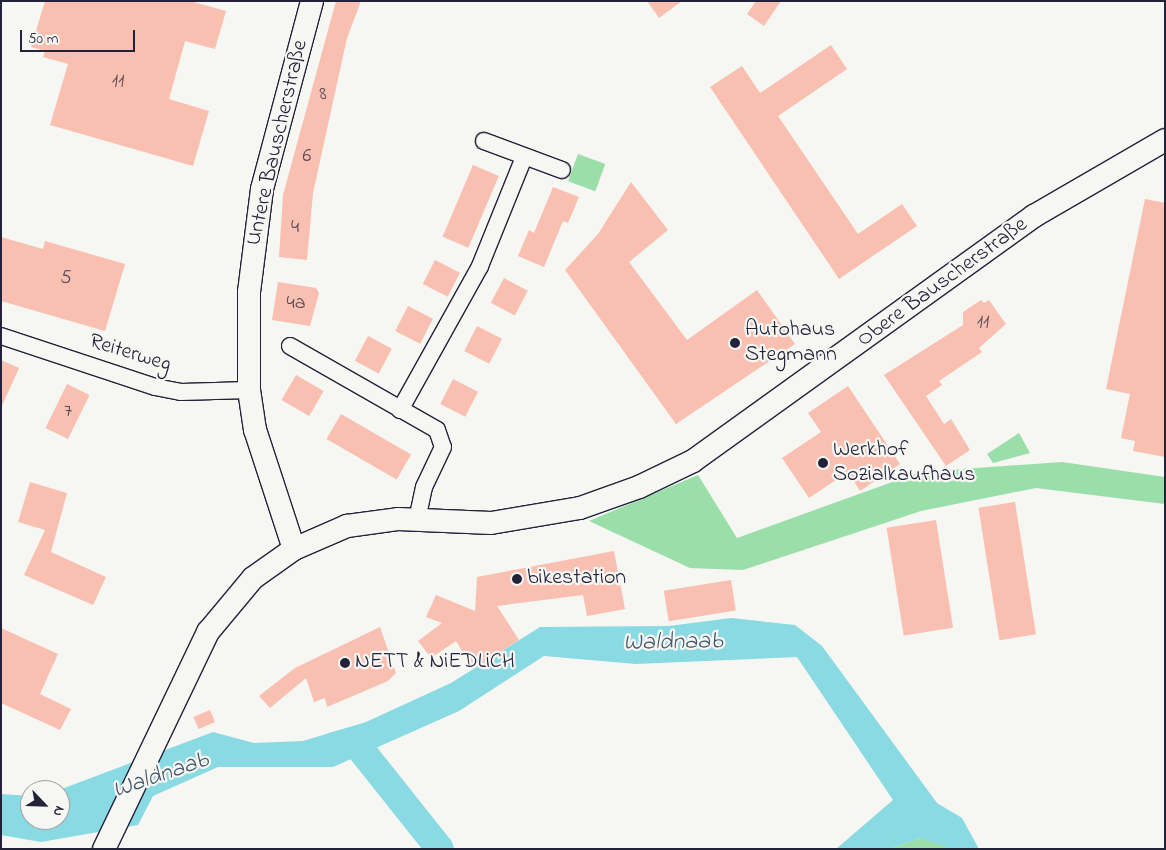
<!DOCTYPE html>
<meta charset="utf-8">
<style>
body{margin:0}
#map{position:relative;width:1166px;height:850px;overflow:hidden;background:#f6f6f2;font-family:"Indie Flower",sans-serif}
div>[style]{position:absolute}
.green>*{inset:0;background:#9adeaa;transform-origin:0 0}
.water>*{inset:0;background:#89dae2}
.river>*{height:28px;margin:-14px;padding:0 14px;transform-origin:14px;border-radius:14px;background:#89dae2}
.building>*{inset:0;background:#f9bfb0;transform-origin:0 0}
.roads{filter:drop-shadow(1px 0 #22223b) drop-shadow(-1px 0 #22223b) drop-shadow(0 1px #22223b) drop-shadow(0 -1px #22223b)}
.street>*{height:16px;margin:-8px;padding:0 8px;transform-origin:8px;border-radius:8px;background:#f6f6f2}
.secondary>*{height:22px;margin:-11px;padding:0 11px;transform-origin:11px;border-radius:11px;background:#f6f6f2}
.dots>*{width:14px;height:14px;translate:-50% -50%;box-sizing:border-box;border:2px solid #f6f6f2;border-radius:50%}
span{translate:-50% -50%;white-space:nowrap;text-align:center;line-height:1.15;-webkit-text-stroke:4.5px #f6f6f2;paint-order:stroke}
.number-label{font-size:20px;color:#584958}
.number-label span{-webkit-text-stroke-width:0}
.street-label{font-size:22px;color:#22223b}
.poi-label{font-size:22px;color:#22223b}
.left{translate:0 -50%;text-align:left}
.water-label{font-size:24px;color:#41596d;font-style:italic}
.frame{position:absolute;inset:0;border:2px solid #22223b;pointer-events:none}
.north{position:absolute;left:20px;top:780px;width:50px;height:50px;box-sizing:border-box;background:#f6f6f2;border:1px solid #a1a1a9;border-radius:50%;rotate:114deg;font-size:14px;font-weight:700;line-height:20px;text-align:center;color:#22223b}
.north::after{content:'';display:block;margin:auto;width:18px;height:22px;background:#22223b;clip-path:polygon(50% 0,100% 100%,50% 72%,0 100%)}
.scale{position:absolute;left:20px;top:30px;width:115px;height:22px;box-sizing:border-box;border:2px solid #22223b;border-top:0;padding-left:6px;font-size:15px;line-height:18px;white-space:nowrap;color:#22223b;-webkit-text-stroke:4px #f6f6f2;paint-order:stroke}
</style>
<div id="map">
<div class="green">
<div style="left:578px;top:154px;width:29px;height:29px;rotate:20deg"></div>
<div style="clip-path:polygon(1019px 433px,1030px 453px,993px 463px,987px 454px)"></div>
<div style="clip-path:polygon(1062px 462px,1165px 477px,1165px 504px,1036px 488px,921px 511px,743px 570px,690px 568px,589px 521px,698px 475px,737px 538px,920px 472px)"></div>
<div style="clip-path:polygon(921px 838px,936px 840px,953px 849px,889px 849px)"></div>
</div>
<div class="water">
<div style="clip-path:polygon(731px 618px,795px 625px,822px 646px,937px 803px,962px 818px,979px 849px,953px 849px,921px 838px,889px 849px,836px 849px,893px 800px,797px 657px,636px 664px,544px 656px,459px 711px,333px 767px,218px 767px,153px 796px,138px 825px,41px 842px,1px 835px,1px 794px,30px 796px,30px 820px,60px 820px,59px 790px,213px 732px,254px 743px,303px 741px,366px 722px,451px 683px,540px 627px,669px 626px)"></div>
</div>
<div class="river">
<div style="left:334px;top:746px;width:21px;rotate:-14deg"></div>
<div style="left:354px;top:741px;width:138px;rotate:51.5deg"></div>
</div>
<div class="building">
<div style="clip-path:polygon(45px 1px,190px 1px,226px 11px,215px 49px,185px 41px,169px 99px,209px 111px,193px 166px,50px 125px,68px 64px,43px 57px,45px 51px,31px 47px)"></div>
<div style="clip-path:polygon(336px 1px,361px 1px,347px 38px,313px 193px,307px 260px,279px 257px,283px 195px)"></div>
<div style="clip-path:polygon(647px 1px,682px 1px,659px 18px)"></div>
<div style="clip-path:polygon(756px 1px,781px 1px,764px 26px,747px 14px)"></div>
<div style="clip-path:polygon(831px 45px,847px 69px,778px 116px,858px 234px,902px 204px,917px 226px,839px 279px,710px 87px,742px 66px,760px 93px)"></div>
<div style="left:473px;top:165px;width:28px;height:78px;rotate:23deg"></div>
<div style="clip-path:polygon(631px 182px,668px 230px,629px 262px,687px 340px,757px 290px,795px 344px,676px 424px,565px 270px,598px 234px)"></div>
<div style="clip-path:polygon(553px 187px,579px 197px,568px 223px,563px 221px,544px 267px,518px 256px,529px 230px,534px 233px)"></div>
<div style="clip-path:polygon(1145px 199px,1165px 203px,1165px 457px,1133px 451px,1135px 441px,1121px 438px,1130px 394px,1106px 389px)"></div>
<div style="clip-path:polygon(1px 237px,43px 249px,45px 241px,125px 264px,105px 331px,1px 301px)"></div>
<div style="left:435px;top:260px;width:28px;height:27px;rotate:27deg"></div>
<div style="left:504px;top:278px;width:27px;height:28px;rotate:28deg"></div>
<div style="clip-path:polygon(278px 282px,316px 288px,319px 293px,310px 326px,272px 320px)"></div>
<div style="clip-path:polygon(981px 300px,984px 303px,989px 300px,1006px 324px,979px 348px,982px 352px,939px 381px,942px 385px,926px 396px,944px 424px,951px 419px,970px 450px,946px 466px,884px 375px,963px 325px,963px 312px)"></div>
<div style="left:408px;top:306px;width:28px;height:28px;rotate:27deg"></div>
<div style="left:477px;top:326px;width:28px;height:28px;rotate:27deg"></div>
<div style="left:368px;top:336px;width:27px;height:28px;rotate:28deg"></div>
<div style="clip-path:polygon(1px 360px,19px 368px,1px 408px)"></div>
<div style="left:296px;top:375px;width:32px;height:29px;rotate:30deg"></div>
<div style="left:453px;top:379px;width:28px;height:28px;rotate:27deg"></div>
<div style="left:67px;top:384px;width:25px;height:49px;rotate:26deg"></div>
<div style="clip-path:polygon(848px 386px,900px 464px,860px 491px,848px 472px,809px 498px,782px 458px,821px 432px,808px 413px)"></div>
<div style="left:341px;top:414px;width:81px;height:29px;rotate:30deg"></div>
<div style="clip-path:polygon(30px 482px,67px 493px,51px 552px,106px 577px,93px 605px,24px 575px,45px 530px,18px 522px)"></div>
<div style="left:1015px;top:502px;width:134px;height:37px;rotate:81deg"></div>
<div style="left:936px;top:520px;width:109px;height:50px;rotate:81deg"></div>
<div style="clip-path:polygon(614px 551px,625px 609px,587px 616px,583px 595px,497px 606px,519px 640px,473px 669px,456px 641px,431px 658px,418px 641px,442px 623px,426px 617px,436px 595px,475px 611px,477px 577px)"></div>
<div style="left:731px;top:580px;width:31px;height:68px;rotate:81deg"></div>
<div style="clip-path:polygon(380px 627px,396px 673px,388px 681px,327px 707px,325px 698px,314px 702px,306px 678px,270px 708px,259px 696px,295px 668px)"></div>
<div style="clip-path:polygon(1px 628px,58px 654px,40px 694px,71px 709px,60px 730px,1px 703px)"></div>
<div style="left:210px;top:710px;width:13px;height:18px;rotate:67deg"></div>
</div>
<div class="roads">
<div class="street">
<div style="left:484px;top:141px;width:83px;rotate:20.4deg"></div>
<div style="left:1px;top:336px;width:162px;rotate:18.3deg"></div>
<div style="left:155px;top:387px;width:26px;rotate:11deg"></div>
<div style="left:181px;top:392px;width:68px;rotate:-1.7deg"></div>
<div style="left:290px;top:346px;width:169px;rotate:29.7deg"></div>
<div style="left:437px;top:430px;width:18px;rotate:71deg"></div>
<div style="left:443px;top:447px;width:44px;rotate:115.4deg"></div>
<div style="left:424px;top:487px;width:35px;rotate:102deg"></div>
<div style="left:400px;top:410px;width:165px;rotate:-60.9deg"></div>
<div style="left:480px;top:266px;width:118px;rotate:-68deg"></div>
</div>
<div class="secondary">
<div style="left:294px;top:549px;width:125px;rotate:-108.1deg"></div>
<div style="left:255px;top:430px;width:40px;rotate:-98.5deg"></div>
<div style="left:249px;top:390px;width:98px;rotate:-90deg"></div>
<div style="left:249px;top:292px;width:104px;rotate:-82.8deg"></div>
<div style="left:262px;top:189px;width:195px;rotate:-75.1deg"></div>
<div style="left:104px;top:849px;width:241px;rotate:-64.4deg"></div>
<div style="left:208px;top:632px;width:70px;rotate:-50.2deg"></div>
<div style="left:253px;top:578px;width:50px;rotate:-35.3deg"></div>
<div style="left:294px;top:549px;width:58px;rotate:-23.5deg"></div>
<div style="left:347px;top:526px;width:51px;rotate:-7.8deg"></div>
<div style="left:398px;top:519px;width:93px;rotate:2.5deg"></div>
<div style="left:491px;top:523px;width:90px;rotate:-9.6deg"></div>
<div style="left:580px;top:508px;width:63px;rotate:-19.6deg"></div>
<div style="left:639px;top:487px;width:60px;rotate:-25.7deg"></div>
<div style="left:693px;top:461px;width:420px;rotate:-35.7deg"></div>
<div style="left:1034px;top:216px;width:151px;rotate:-30.1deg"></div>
</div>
</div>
<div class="dots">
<div style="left:735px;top:343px;background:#22223b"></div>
<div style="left:823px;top:463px;background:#22223b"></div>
<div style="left:517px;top:579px;background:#22223b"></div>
<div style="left:345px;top:663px;background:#22223b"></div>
</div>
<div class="number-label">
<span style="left:118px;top:81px">11</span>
<span style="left:323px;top:94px">8</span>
<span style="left:307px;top:156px">6</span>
<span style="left:295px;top:227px">4</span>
<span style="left:66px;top:278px">5</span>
<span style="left:296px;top:303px">4a</span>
<span style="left:983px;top:322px">11</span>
<span style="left:68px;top:411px">7</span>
</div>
<div class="street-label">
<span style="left:278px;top:143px;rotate:-77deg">Untere Bauscherstraße</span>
<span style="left:943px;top:283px;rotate:-36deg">Obere Bauscherstraße</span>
<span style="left:130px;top:354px;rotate:17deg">Reiterweg</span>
</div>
<div class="poi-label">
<span class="left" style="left:745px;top:343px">Autohaus<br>Stegmann</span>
<span class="left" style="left:833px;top:463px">Werkhof<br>Sozialkaufhaus</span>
<span class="left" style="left:527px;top:579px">bikestation</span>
<span class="left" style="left:355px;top:663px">NETT &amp; NiEDLiCH</span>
</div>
<div class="water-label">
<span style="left:673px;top:643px;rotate:-1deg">Waldnaab</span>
<span style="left:161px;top:776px;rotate:-19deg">Waldnaab</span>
</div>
<div class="frame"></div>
<div class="north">N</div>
<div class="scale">50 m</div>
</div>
